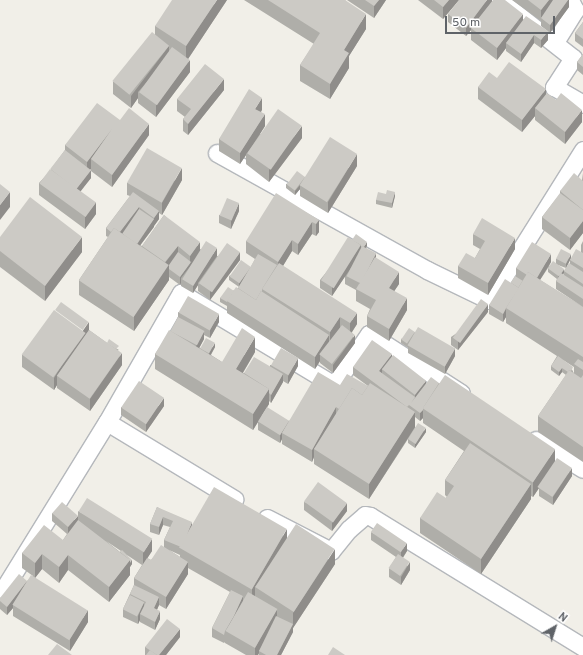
<!DOCTYPE html>
<style>
body{margin:0}
#map{position:relative;width:583px;height:655px;overflow:hidden;background:#f1efe8;font-family:Overpass,sans-serif}
div>[style]{position:absolute}
.roads{filter:drop-shadow(1px 0 #b5b8bc) drop-shadow(-1px 0 #b5b8bc) drop-shadow(0 1px #b5b8bc) drop-shadow(0 -1px #b5b8bc)}
.minor>*{height:17px;margin:-8.5px;padding:0 8.5px;transform-origin:8.5px;border-radius:8.5px;background:#fff}
.wall>*{inset:0;background:#afaea9}
.shaded-wall>*{inset:0;background:#8f8d8a}
.building>*{inset:0;background:#cccac5;transform-origin:0 0}
span{translate:-50% -50%;white-space:nowrap;text-align:center;line-height:1.15;-webkit-text-stroke:3px #fff;paint-order:stroke}
.north{position:absolute;left:535px;top:607px;width:40px;height:40px;-webkit-text-stroke:3px #fff;paint-order:stroke;rotate:39deg;font-size:11px;font-weight:700;line-height:16px;text-align:center;color:#5f6368}
.north::after{content:'';display:block;margin:auto;width:14px;height:18px;background:#5f6368;clip-path:polygon(50% 0,100% 100%,50% 72%,0 100%)}
.scale{position:absolute;left:445px;top:16px;width:110px;height:18px;box-sizing:border-box;border:2px solid #5f6368;border-top:0;padding-left:5px;font-size:12px;line-height:14px;white-space:nowrap;color:#5f6368;-webkit-text-stroke:3px #fff;paint-order:stroke}
</style>
<div id="map">
<div class="roads">
<div class="minor">
<div style="left:499px;top:0;width:94px;rotate:38.1deg"></div>
<div style="left:573px;top:58px;width:35px;rotate:123deg"></div>
<div style="left:554px;top:87px;width:34px;rotate:30deg"></div>
<div style="left:555px;top:42px;width:38px;rotate:-58deg"></div>
<div style="left:575px;top:10px;width:11px;rotate:-117deg"></div>
<div style="left:217px;top:153px;width:240px;rotate:29.1deg"></div>
<div style="left:427px;top:270px;width:69px;rotate:25.8deg"></div>
<div style="left:489px;top:300px;width:177px;rotate:-57.9deg"></div>
<div style="left:107px;top:422px;width:149px;rotate:31.2deg"></div>
<div style="left:536px;top:440px;width:55px;rotate:31.7deg"></div>
<div style="left:267px;top:518px;width:72px;rotate:27.3deg"></div>
<div style="left:331px;top:551px;width:28px;rotate:-51deg"></div>
<div style="left:349px;top:529px;width:21px;rotate:-41deg"></div>
<div style="left:365px;top:515px;width:5px;rotate:11deg"></div>
<div style="left:370px;top:516px;width:250px;rotate:31.6deg"></div>
<div style="left:0;top:595px;width:203px;rotate:-58.3deg"></div>
<div style="left:107px;top:422px;width:149px;rotate:-60.2deg"></div>
<div style="left:181px;top:293px;width:179px;rotate:31deg"></div>
<div style="left:334px;top:385px;width:62px;rotate:-55.5deg"></div>
<div style="left:369px;top:334px;width:109px;rotate:32.7deg"></div>
</div>
</div>
<div class="wall">
<div style="clip-path:polygon(227px 0,188px 59px,190px 72px,156px 117px,138px 103px,138px 98px,131px 108px,113px 94px,113px 82px,155px 35px,155px 26px)"></div>
<div style="clip-path:polygon(244px 0,345px 0,366px 29px,349px 56px,349px 68px,330px 99px,300px 81px,300px 65px,314px 44px)"></div>
<div style="clip-path:polygon(347px 0,386px 0,374px 18px)"></div>
<div style="clip-path:polygon(418px 0,459px 0,443px 19px)"></div>
<div style="clip-path:polygon(492px 0,492px 1px,523px 19px,548px 40px,541px 48px,534px 43px,521px 62px,506px 51px,506px 48px,497px 60px,471px 40px,471px 30px,466px 36px,448px 22px,448px 14px)"></div>
<div style="clip-path:polygon(512px 0,569px 0,569px 7px,550px 33px,541px 26px,541px 21px)"></div>
<div style="clip-path:polygon(583px 22px,583px 47px,575px 41px,575px 33px)"></div>
<div style="clip-path:polygon(583px 54px,583px 75px,577px 70px,577px 62px)"></div>
<div style="clip-path:polygon(497px 78px,546px 94px,582px 122px,565px 144px,535px 120px,535px 116px,522px 132px,478px 99px,478px 87px)"></div>
<div style="clip-path:polygon(224px 90px,188px 135px,183px 131px,183px 119px,185px 117px,177px 111px,177px 99px)"></div>
<div style="clip-path:polygon(262px 110px,261px 112px,265px 126px,260px 134px,302px 138px,269px 182px,246px 164px,246px 155px,240px 164px,219px 151px,219px 139px)"></div>
<div style="clip-path:polygon(120px 120px,149px 135px,112px 187px,91px 171px,91px 169px,90px 169px,91px 178px,80px 191px,96px 214px,85px 229px,39px 195px,39px 183px,51px 170px,51px 169px,65px 150px,65px 145px)"></div>
<div style="clip-path:polygon(357px 166px,328px 213px,300px 196px,300px 189px,295px 195px,286px 188px,286px 184px,305px 177px)"></div>
<div style="clip-path:polygon(583px 173px,583px 233px,570px 250px,542px 229px,542px 217px,560px 194px,560px 191px,582px 180px)"></div>
<div style="clip-path:polygon(182px 180px,162px 215px,159px 213px,159px 219px,140px 245px,142px 246px,164px 215px,200px 249px,217px 256px,240px 260px,210px 300px,198px 291px,198px 285px,193px 293px,181px 286px,181px 283px,180px 285px,169px 277px,169px 280px,134px 331px,79px 295px,79px 280px,108px 237px,106px 236px,106px 228px,130px 196px,127px 195px,127px 183px)"></div>
<div style="clip-path:polygon(395px 196px,392px 208px,376px 204px,376px 200px)"></div>
<div style="clip-path:polygon(239px 211px,231px 229px,219px 223px,219px 215px)"></div>
<div style="clip-path:polygon(319px 220px,319px 232px,316px 236px,312px 234px,298px 255px,292px 251px,283px 266px,357px 324px,352px 332px,355px 343px,333px 373px,320px 363px,320px 361px,315px 369px,227px 313px,227px 306px,220px 302px,220px 298px,238px 288px,239px 287px,229px 280px,229px 276px,251px 267px,255px 259px,246px 253px,246px 241px)"></div>
<div style="clip-path:polygon(473px 234px,515px 249px,488px 295px,458px 278px,458px 266px,475px 258px,480px 249px,473px 245px)"></div>
<div style="clip-path:polygon(0 237px,82px 252px,45px 301px,0 267px)"></div>
<div style="clip-path:polygon(352px 240px,367px 246px,366px 248px,399px 284px,394px 291px,407px 310px,389px 341px,367px 327px,367px 316px,370px 309px,356px 301px,356px 290px,345px 284px,345px 276px,332px 296px,320px 288px,320px 280px)"></div>
<div style="clip-path:polygon(evenodd,583px 241px,583px 307px,556px 289px,556px 281px,557px 279px,548px 272px,548px 268px,540px 280px,583px 307px,583px 462px,538px 432px,538px 416px,566px 375px,562px 372px,559px 376px,551px 370px,551px 366px,557px 356px,506px 323px,506px 317px,503px 322px,489px 314px,489px 305px,511px 283px,516px 276px,516px 268px,551px 262px,549px 266px,556px 263px,556px 259px,571px 258px,566px 268px,570px 264px,570px 260px,581px 252px,581px 245px,583px 241px,558px 265px,566px 268px,564px 271px,564px 275px,563px 274px,564px 273px,558px 265px,583px 241px,563px 360px,574px 367px,574px 373px,573px 372px,573px 371px,563px 360px)"></div>
<div style="clip-path:polygon(178px 312px,219px 322px,210px 338px,204px 335px,204px 339px,199px 348px,215px 347px,211px 355px,222px 362px,255px 352px,243px 373px,244px 373px,270px 367px,270px 365px,298px 366px,288px 384px,283px 381px,283px 382px,271px 403px,269px 401px,269px 404px,262px 415px,289px 421px,340px 385px,368px 386px,353px 375px,353px 367px,392px 356px,426px 384px,439px 383px,555px 462px,572px 476px,553px 505px,539px 496px,539px 488px,533px 497px,531px 496px,531px 499px,481px 574px,420px 533px,420px 518px,447px 497px,445px 495px,445px 480px,464px 451px,423px 423px,423px 418px,420px 421px,415px 417px,415px 427px,426px 432px,415px 448px,408px 443px,408px 439px,369px 499px,314px 464px,314px 457px,312px 462px,282px 444px,282px 439px,280px 443px,258px 430px,258px 422px,253px 430px,155px 369px,155px 354px,171px 331px,178px 317px)"></div>
<div style="clip-path:polygon(488px 312px,458px 350px,451px 345px,451px 337px)"></div>
<div style="clip-path:polygon(89px 330px,107px 343px,119px 350px,118px 350px,122px 365px,90px 411px,57px 388px,57px 385px,54px 390px,22px 367px,22px 355px)"></div>
<div style="clip-path:polygon(415px 332px,455px 356px,445px 374px,408px 353px,408px 347px,407px 347px,401px 343px,401px 339px)"></div>
<div style="clip-path:polygon(164px 406px,146px 432px,121px 415px,121px 407px)"></div>
<div style="clip-path:polygon(304px 502px,347px 511px,332px 531px,304px 510px)"></div>
<div style="clip-path:polygon(evenodd,157px 507px,192px 527px,287px 538px,335px 564px,293px 628px,293px 632px,281px 655px,259px 655px,259px 653px,258px 655px,246px 655px,225px 643px,225px 642px,224px 643px,212px 637px,212px 628px,230px 592px,188px 568px,188px 574px,166px 609px,159px 605px,157px 610px,160px 619px,155px 630px,140px 622px,140px 620px,138px 624px,123px 617px,123px 609px,134px 585px,134px 578px,142px 565px,127px 555px,132px 564px,130px 567px,130px 575px,109px 602px,68px 570px,59px 583px,42px 569px,35px 578px,88px 622px,70px 651px,13px 616px,13px 608px,7px 615px,0 609px,0 598px,27px 581px,33px 576px,22px 568px,22px 553px,63px 540px,67px 534px,52px 521px,52px 513px,78px 521px,78px 511px,152px 551px,147px 558px,151px 560px,164px 547px,164px 540px,170px 527px,163px 525px,159px 535px,150px 532px,150px 524px,157px 507px,106px 541px,121px 551px,120px 552px,106px 541px,157px 507px,169px 550px,180px 555px,180px 557px,169px 550px)"></div>
<div style="clip-path:polygon(371px 532px,407px 551px,403px 558px,410px 570px,401px 585px,389px 577px,389px 569px,396px 557px,371px 540px)"></div>
<div style="clip-path:polygon(180px 637px,166px 655px,145px 655px,145px 647px)"></div>
</div>
<div class="shaded-wall">
<div style="clip-path:polygon(217px 0,227px 0,186px 62px,186px 46px)"></div>
<div style="clip-path:polygon(379px 0,386px 0,374px 18px,374px 6px)"></div>
<div style="clip-path:polygon(449px 0,459px 0,443px 19px,443px 7px)"></div>
<div style="clip-path:polygon(487px 0,492px 0,492px 2px,471px 28px,471px 30px,466px 36px,466px 28px)"></div>
<div style="clip-path:polygon(549px 0,558px 0,541px 18px,541px 10px)"></div>
<div style="clip-path:polygon(568px 0,569px 0,569px 7px,550px 33px,550px 25px)"></div>
<div style="clip-path:polygon(366px 14px,366px 29px,349px 56px,349px 68px,330px 99px,330px 84px,344px 50px)"></div>
<div style="clip-path:polygon(523px 14px,523px 26px,506px 43px,506px 48px,497px 60px,497px 48px)"></div>
<div style="clip-path:polygon(548px 31px,548px 40px,541px 48px,541px 40px)"></div>
<div style="clip-path:polygon(534px 35px,534px 43px,521px 62px,521px 54px)"></div>
<div style="clip-path:polygon(169px 46px,169px 57px,138px 92px,138px 98px,131px 108px,131px 96px)"></div>
<div style="clip-path:polygon(190px 60px,190px 72px,156px 117px,156px 105px)"></div>
<div style="clip-path:polygon(224px 79px,224px 90px,188px 135px,188px 124px)"></div>
<div style="clip-path:polygon(546px 89px,546px 101px,535px 108px,535px 116px,522px 132px,522px 120px)"></div>
<div style="clip-path:polygon(262px 98px,262px 110px,255px 120px,255px 109px)"></div>
<div style="clip-path:polygon(582px 110px,582px 122px,565px 144px,565px 132px)"></div>
<div style="clip-path:polygon(265px 114px,265px 126px,247px 154px,246px 153px,246px 155px,240px 164px,240px 153px)"></div>
<div style="clip-path:polygon(149px 124px,149px 135px,112px 187px,112px 175px)"></div>
<div style="clip-path:polygon(302px 126px,302px 138px,269px 182px,269px 170px)"></div>
<div style="clip-path:polygon(112px 129px,91px 159px,91px 169px,87px 173px,87px 162px)"></div>
<div style="clip-path:polygon(357px 154px,357px 166px,328px 213px,328px 202px)"></div>
<div style="clip-path:polygon(182px 168px,182px 180px,162px 215px,162px 203px)"></div>
<div style="clip-path:polygon(91px 170px,91px 178px,77px 196px,77px 188px)"></div>
<div style="clip-path:polygon(300px 185px,300px 189px,295px 195px,295px 191px)"></div>
<div style="clip-path:polygon(10px 192px,10px 207px,0 220px,0 205px)"></div>
<div style="clip-path:polygon(395px 192px,395px 196px,392px 208px,392px 203px)"></div>
<div style="clip-path:polygon(96px 202px,96px 214px,85px 229px,85px 217px)"></div>
<div style="clip-path:polygon(239px 203px,239px 211px,231px 229px,231px 221px)"></div>
<div style="clip-path:polygon(139px 207px,139px 215px,121px 238px,116px 236px)"></div>
<div style="clip-path:polygon(159px 211px,159px 219px,154px 226px,154px 218px)"></div>
<div style="clip-path:polygon(154px 219px,154px 227px,133px 255px,133px 247px)"></div>
<div style="clip-path:polygon(319px 220px,319px 232px,316px 236px,316px 224px)"></div>
<div style="clip-path:polygon(583px 221px,583px 233px,570px 250px,570px 238px)"></div>
<div style="clip-path:polygon(312px 222px,312px 234px,298px 255px,298px 244px)"></div>
<div style="clip-path:polygon(82px 237px,82px 252px,45px 301px,45px 286px)"></div>
<div style="clip-path:polygon(515px 238px,515px 249px,488px 295px,488px 283px)"></div>
<div style="clip-path:polygon(292px 240px,292px 251px,278px 274px,278px 262px)"></div>
<div style="clip-path:polygon(200px 242px,200px 254px,181px 278px,181px 283px,180px 285px,180px 277px,190px 263px,190px 256px)"></div>
<div style="clip-path:polygon(367px 242px,367px 246px,363px 252px,363px 248px)"></div>
<div style="clip-path:polygon(361px 245px,361px 253px,332px 296px,332px 288px)"></div>
<div style="clip-path:polygon(178px 246px,178px 258px,169px 269px,169px 280px,134px 331px,134px 316px,165px 263px)"></div>
<div style="clip-path:polygon(217px 248px,217px 256px,198px 283px,198px 285px,193px 293px,193px 285px)"></div>
<div style="clip-path:polygon(240px 252px,240px 260px,210px 300px,210px 292px)"></div>
<div style="clip-path:polygon(376px 253px,376px 261px,359px 291px,359px 283px)"></div>
<div style="clip-path:polygon(551px 254px,551px 262px,535px 288px,535px 280px)"></div>
<div style="clip-path:polygon(571px 254px,571px 258px,566px 268px,566px 264px)"></div>
<div style="clip-path:polygon(251px 267px,239px 287px,239px 283px)"></div>
<div style="clip-path:polygon(564px 269px,564px 273px,558px 280px,558px 276px)"></div>
<div style="clip-path:polygon(399px 272px,399px 284px,389px 299px,389px 288px)"></div>
<div style="clip-path:polygon(407px 298px,407px 310px,389px 341px,389px 329px)"></div>
<div style="clip-path:polygon(488px 304px,488px 312px,458px 350px,458px 342px)"></div>
<div style="clip-path:polygon(506px 309px,506px 317px,503px 322px,503px 314px)"></div>
<div style="clip-path:polygon(357px 313px,357px 324px,350px 335px,350px 323px)"></div>
<div style="clip-path:polygon(219px 314px,219px 322px,210px 338px,210px 330px)"></div>
<div style="clip-path:polygon(340px 317px,340px 328px,330px 344px,330px 332px)"></div>
<div style="clip-path:polygon(89px 322px,89px 330px,57px 376px,57px 385px,54px 390px,54px 378px,82px 332px)"></div>
<div style="clip-path:polygon(204px 331px,204px 339px,195px 356px,195px 348px)"></div>
<div style="clip-path:polygon(329px 335px,329px 346px,320px 355px,320px 361px,315px 369px,315px 357px)"></div>
<div style="clip-path:polygon(355px 335px,355px 343px,333px 373px,333px 365px)"></div>
<div style="clip-path:polygon(255px 337px,255px 352px,236px 384px,236px 369px)"></div>
<div style="clip-path:polygon(215px 343px,215px 347px,207px 361px,207px 357px)"></div>
<div style="clip-path:polygon(455px 348px,455px 356px,445px 374px,445px 366px)"></div>
<div style="clip-path:polygon(122px 353px,122px 365px,90px 411px,90px 399px)"></div>
<div style="clip-path:polygon(392px 354px,392px 362px,382px 369px,382px 374px,379px 371px)"></div>
<div style="clip-path:polygon(298px 358px,298px 366px,288px 384px,288px 376px)"></div>
<div style="clip-path:polygon(562px 368px,562px 372px,559px 376px,559px 372px)"></div>
<div style="clip-path:polygon(283px 374px,283px 382px,271px 403px,271px 395px)"></div>
<div style="clip-path:polygon(426px 381px,426px 389px,415px 402px,415px 394px)"></div>
<div style="clip-path:polygon(269px 389px,269px 404px,253px 430px,253px 414px)"></div>
<div style="clip-path:polygon(164px 398px,164px 406px,146px 432px,146px 424px)"></div>
<div style="clip-path:polygon(336px 407px,336px 419px,314px 449px,314px 457px,312px 462px,312px 450px)"></div>
<div style="clip-path:polygon(423px 410px,423px 418px,420px 421px,420px 413px)"></div>
<div style="clip-path:polygon(415px 412px,415px 427px,369px 499px,369px 484px)"></div>
<div style="clip-path:polygon(289px 421px,282px 433px,282px 439px,280px 443px,280px 435px)"></div>
<div style="clip-path:polygon(426px 428px,426px 432px,415px 448px,415px 444px)"></div>
<div style="clip-path:polygon(555px 449px,555px 464px,533px 497px,533px 482px)"></div>
<div style="clip-path:polygon(572px 468px,572px 476px,553px 505px,553px 497px)"></div>
<div style="clip-path:polygon(531px 484px,531px 499px,481px 574px,481px 559px)"></div>
<div style="clip-path:polygon(347px 503px,347px 511px,332px 531px,332px 523px)"></div>
<div style="clip-path:polygon(78px 516px,78px 524px,68px 535px,68px 527px)"></div>
<div style="clip-path:polygon(163px 517px,163px 525px,159px 535px,159px 527px)"></div>
<div style="clip-path:polygon(192px 522px,192px 530px,181px 547px)"></div>
<div style="clip-path:polygon(287px 529px,287px 544px,255px 587px,255px 601px,252px 605px,252px 589px)"></div>
<div style="clip-path:polygon(152px 539px,152px 551px,143px 565px,143px 553px)"></div>
<div style="clip-path:polygon(407px 543px,407px 551px,401px 560px,401px 552px)"></div>
<div style="clip-path:polygon(335px 549px,335px 564px,293px 628px,293px 613px)"></div>
<div style="clip-path:polygon(42px 554px,42px 569px,35px 578px,35px 563px)"></div>
<div style="clip-path:polygon(68px 555px,68px 570px,59px 583px,59px 567px)"></div>
<div style="clip-path:polygon(130px 560px,132px 560px,132px 564px,130px 567px,130px 575px,109px 602px,109px 587px)"></div>
<div style="clip-path:polygon(188px 562px,188px 574px,166px 609px,166px 597px)"></div>
<div style="clip-path:polygon(410px 562px,410px 570px,401px 585px,401px 577px)"></div>
<div style="clip-path:polygon(27px 581px,13px 605px,13px 608px,7px 615px,7px 607px)"></div>
<div style="clip-path:polygon(243px 596px,243px 604px,226px 631px)"></div>
<div style="clip-path:polygon(159px 597px,159px 605px,154px 616px,154px 608px)"></div>
<div style="clip-path:polygon(144px 602px,144px 611px,140px 614px,140px 620px,138px 624px,138px 616px)"></div>
<div style="clip-path:polygon(277px 609px,277px 621px,259px 651px,259px 653px,258px 655px,255px 655px,255px 648px)"></div>
<div style="clip-path:polygon(88px 610px,88px 622px,70px 651px,70px 639px)"></div>
<div style="clip-path:polygon(160px 611px,160px 619px,155px 630px,155px 622px)"></div>
<div style="clip-path:polygon(293px 624px,293px 632px,281px 655px,277px 655px)"></div>
<div style="clip-path:polygon(180px 629px,180px 637px,166px 655px,159px 655px)"></div>
</div>
<div class="building">
<div style="clip-path:polygon(172px 0,217px 0,186px 46px,155px 26px)"></div>
<div style="clip-path:polygon(268px 0,345px 0,366px 14px,344px 50px,349px 53px,330px 84px,300px 65px,320px 33px)"></div>
<div style="clip-path:polygon(365px 0,379px 0,374px 6px)"></div>
<div style="clip-path:polygon(434px 0,449px 0,443px 7px)"></div>
<div style="clip-path:polygon(459px 0,487px 0,466px 28px,448px 14px)"></div>
<div style="clip-path:polygon(493px 0,505px 0,523px 14px,497px 48px,471px 28px)"></div>
<div style="clip-path:polygon(528px 0,549px 0,541px 10px)"></div>
<div style="clip-path:polygon(553px 0,568px 0,550px 25px,541px 18px)"></div>
<div style="clip-path:polygon(526px 16px,548px 31px,541px 40px,534px 35px,521px 54px,506px 43px)"></div>
<div style="clip-path:polygon(583px 22px,583px 39px,575px 33px)"></div>
<div style="left:152px;top:32px;width:22px;height:63px;rotate:39deg"></div>
<div style="left:172px;top:47px;width:22px;height:56px;rotate:36deg"></div>
<div style="clip-path:polygon(583px 54px,583px 67px,577px 62px)"></div>
<div style="clip-path:polygon(509px 62px,546px 89px,522px 120px,478px 87px,489px 72px,497px 78px)"></div>
<div style="clip-path:polygon(205px 64px,224px 79px,188px 124px,183px 119px,191px 109px,177px 99px)"></div>
<div style="clip-path:polygon(249px 89px,262px 98px,255px 109px,265px 114px,240px 153px,219px 139px)"></div>
<div style="clip-path:polygon(547px 93px,556px 100px,561px 93px,582px 110px,565px 132px,535px 108px)"></div>
<div style="clip-path:polygon(97px 103px,120px 120px,129px 108px,149px 124px,112px 175px,91px 159px,112px 129px,87px 162px,65px 145px)"></div>
<div style="left:278px;top:109px;width:29px;height:54px;rotate:35deg"></div>
<div style="left:330px;top:137px;width:32px;height:57px;rotate:32deg"></div>
<div style="left:147px;top:148px;width:40px;height:40px;rotate:30deg"></div>
<div style="left:65px;top:150px;width:33px;height:24px;rotate:38deg"></div>
<div style="left:50px;top:169px;width:57px;height:18px;rotate:36deg"></div>
<div style="left:297px;top:171px;width:10px;height:17px;rotate:37deg"></div>
<div style="clip-path:polygon(574px 173px,583px 181px,583px 210px,560px 191px)"></div>
<div style="clip-path:polygon(0 184px,10px 192px,0 205px)"></div>
<div style="clip-path:polygon(387px 190px,395px 192px,392px 203px,376px 200px,378px 192px,386px 194px)"></div>
<div style="clip-path:polygon(133px 192px,159px 211px,154px 218px,139px 207px,120px 232px,114px 228px,111px 232px,106px 228px)"></div>
<div style="clip-path:polygon(276px 193px,319px 220px,316px 224px,312px 222px,298px 244px,292px 240px,278px 262px,246px 241px)"></div>
<div style="clip-path:polygon(560px 193px,583px 210px,583px 221px,570px 238px,542px 217px)"></div>
<div style="clip-path:polygon(30px 197px,82px 237px,45px 286px,0 251px,0 237px)"></div>
<div style="left:227px;top:198px;width:13px;height:19px;rotate:23deg"></div>
<div style="left:139px;top:209px;width:18px;height:30px;rotate:34deg"></div>
<div style="clip-path:polygon(164px 215px,200px 242px,190px 256px,178px 246px,165px 262px,142px 246px)"></div>
<div style="clip-path:polygon(482px 218px,515px 238px,488px 283px,458px 266px,466px 253px,475px 258px,485px 241px,473px 234px)"></div>
<div style="left:114px;top:228px;width:66px;height:63px;rotate:34deg"></div>
<div style="clip-path:polygon(356px 234px,367px 242px,364px 247px,362px 246px,361px 247px,361px 245px,352px 240px)"></div>
<div style="left:348px;top:237px;width:15px;height:51px;rotate:32deg"></div>
<div style="left:206px;top:241px;width:13px;height:45px;rotate:32deg"></div>
<div style="clip-path:polygon(532px 242px,551px 254px,537px 278px,528px 272px,527px 275px,516px 268px)"></div>
<div style="left:227px;top:243px;width:16px;height:49px;rotate:35deg"></div>
<div style="left:362px;top:246px;width:16px;height:34px;rotate:27deg"></div>
<div style="left:561px;top:249px;width:11px;height:11px;rotate:27deg"></div>
<div style="clip-path:polygon(576px 249px,583px 253px,583px 268px,570px 260px)"></div>
<div style="clip-path:polygon(178px 252px,191px 262px,180px 277px,169px 269px,169px 265px)"></div>
<div style="clip-path:polygon(258px 254px,277px 265px,262px 289px,262px 292px,261px 291px,256px 300px,238px 288px)"></div>
<div style="clip-path:polygon(375px 257px,399px 272px,389px 288px,407px 298px,389px 329px,367px 316px,376px 300px,356px 289px)"></div>
<div style="left:241px;top:260px;width:12px;height:20px;rotate:35deg"></div>
<div style="left:553px;top:261px;width:14px;height:9px;rotate:36deg"></div>
<div style="clip-path:polygon(279px 263px,357px 313px,350px 323px,340px 317px,330px 332px,262px 289px)"></div>
<div style="clip-path:polygon(569px 263px,583px 272px,583px 284px,564px 271px)"></div>
<div style="clip-path:polygon(528px 272px,583px 307px,583px 357px,506px 308px)"></div>
<div style="clip-path:polygon(561px 273px,583px 287px,583px 299px,556px 281px)"></div>
<div style="left:515px;top:276px;width:9px;height:8px;rotate:32deg"></div>
<div style="clip-path:polygon(505px 279px,519px 288px,506px 308px,503px 314px,489px 305px)"></div>
<div style="clip-path:polygon(228px 287px,234px 291px,227px 302px,220px 298px)"></div>
<div style="clip-path:polygon(236px 287px,256px 300px,261px 291px,329px 335px,315px 357px,227px 301px)"></div>
<div style="left:188px;top:296px;width:36px;height:19px;rotate:30deg"></div>
<div style="left:481px;top:299px;width:9px;height:48px;rotate:36deg"></div>
<div style="left:61px;top:302px;width:34px;height:10px;rotate:36deg"></div>
<div style="left:54px;top:310px;width:39px;height:55px;rotate:36deg"></div>
<div style="left:178px;top:317px;width:30px;height:16px;rotate:28deg"></div>
<div style="left:342px;top:325px;width:16px;height:37px;rotate:38deg"></div>
<div style="left:418px;top:327px;width:43px;height:21px;rotate:30deg"></div>
<div style="clip-path:polygon(242px 328px,255px 337px,236px 369px,269px 389px,253px 414px,155px 354px,169px 330px,222px 362px)"></div>
<div style="left:409px;top:328px;width:7px;height:14px;rotate:34deg"></div>
<div style="left:89px;top:330px;width:40px;height:56px;rotate:35deg"></div>
<div style="left:206px;top:338px;width:10px;height:12px;rotate:29deg"></div>
<div style="clip-path:polygon(109px 339px,119px 346px,116px 349px,107px 343px)"></div>
<div style="clip-path:polygon(372px 340px,392px 354px,379px 371px,415px 397px,411px 403px,431px 377px,439px 383px,423px 408px,423px 410px,420px 413px,409px 405px,407px 407px,353px 367px)"></div>
<div style="left:281px;top:348px;width:20px;height:20px;rotate:30deg"></div>
<div style="left:393px;top:355px;width:42px;height:18px;rotate:38deg"></div>
<div style="clip-path:polygon(558px 356px,573px 367px,571px 371px,569px 370px,568px 372px,562px 368px,559px 372px,551px 366px)"></div>
<div style="clip-path:polygon(254px 357px,283px 374px,271px 395px,269px 393px,269px 389px,244px 373px)"></div>
<div style="clip-path:polygon(578px 359px,583px 362px,583px 370px,574px 364px)"></div>
<div style="clip-path:polygon(569px 370px,581px 378px,583px 375px,583px 447px,538px 416px)"></div>
<div style="clip-path:polygon(318px 372px,340px 385px,347px 374px,368px 386px,362px 395px,352px 388px,339px 409px,336px 407px,312px 450px,282px 433px)"></div>
<div style="left:445px;top:375px;width:133px;height:40px;rotate:34deg"></div>
<div style="left:139px;top:381px;width:30px;height:32px;rotate:34deg"></div>
<div style="clip-path:polygon(370px 383px,415px 412px,369px 484px,314px 449px,352px 388px,362px 395px)"></div>
<div style="left:267px;top:407px;width:26px;height:17px;rotate:32deg"></div>
<div style="left:418px;top:423px;width:9px;height:19px;rotate:32deg"></div>
<div style="clip-path:polygon(470px 443px,531px 484px,481px 559px,420px 518px,437px 492px,446px 498px,454px 486px,445px 480px)"></div>
<div style="left:557px;top:458px;width:18px;height:35px;rotate:34deg"></div>
<div style="left:318px;top:482px;width:36px;height:24px;rotate:36deg"></div>
<div style="left:214px;top:487px;width:84px;height:70px;rotate:30deg"></div>
<div style="left:87px;top:498px;width:77px;height:16px;rotate:32deg"></div>
<div style="left:62px;top:502px;width:21px;height:15px;rotate:41deg"></div>
<div style="clip-path:polygon(157px 507px,192px 522px,185px 540px,181px 547px,164px 540px,173px 521px,163px 517px,159px 527px,150px 524px)"></div>
<div style="clip-path:polygon(78px 520px,130px 560px,109px 587px,68px 555px,59px 567px,42px 554px,35px 563px,22px 553px,44px 525px,63px 540px)"></div>
<div style="left:377px;top:523px;width:36px;height:11px;rotate:34deg"></div>
<div style="left:296px;top:524px;width:46px;height:75px;rotate:33deg"></div>
<div style="clip-path:polygon(161px 545px,188px 562px,166px 597px,134px 578px,147px 558px,151px 560px)"></div>
<div style="clip-path:polygon(122px 550px,132px 560px,130px 563px,130px 560px,120px 552px)"></div>
<div style="left:398px;top:554px;width:14px;height:17px;rotate:34deg"></div>
<div style="clip-path:polygon(19px 574px,27px 581px,7px 607px,0 601px,0 598px)"></div>
<div style="left:31px;top:575px;width:67px;height:35px;rotate:32deg"></div>
<div style="clip-path:polygon(134px 585px,159px 597px,154px 608px,160px 611px,155px 622px,140px 614px,146px 602px,130px 594px)"></div>
<div style="clip-path:polygon(231px 590px,243px 596px,234px 616px,225px 631px,224px 635px,212px 628px)"></div>
<div style="left:248px;top:592px;width:34px;height:45px;rotate:30deg"></div>
<div style="left:130px;top:595px;width:16px;height:16px;rotate:27deg"></div>
<div style="clip-path:polygon(276px 616px,293px 624px,277px 655px,266px 655px,259px 651px)"></div>
<div style="clip-path:polygon(167px 619px,180px 629px,159px 655px,157px 655px,145px 647px)"></div>
<div style="clip-path:polygon(57px 644px,72px 655px,48px 655px)"></div>
<div style="clip-path:polygon(333px 647px,345px 655px,328px 655px)"></div>
<div style="clip-path:polygon(150px 650px,157px 655px,146px 655px)"></div>
</div>
<div class="north">N</div>
<div class="scale">50 m</div>
</div>
